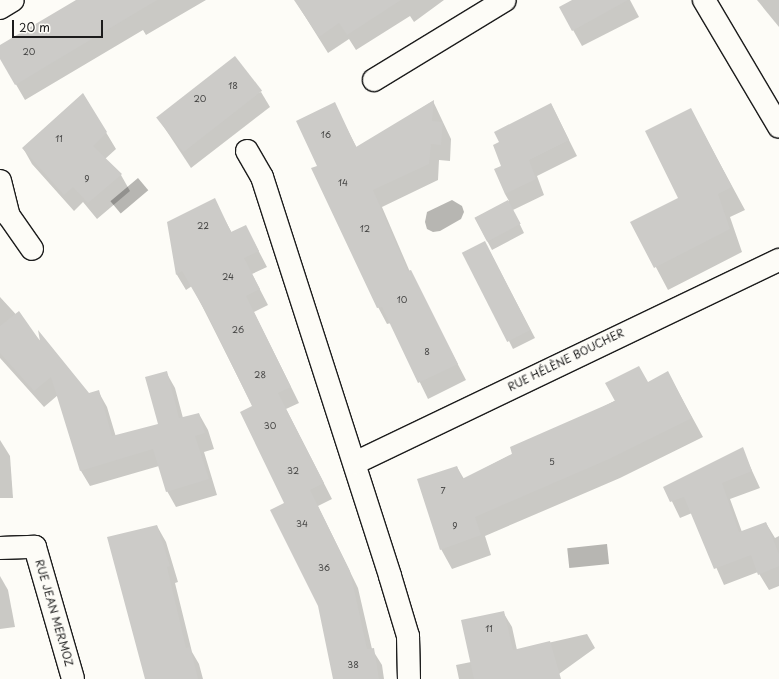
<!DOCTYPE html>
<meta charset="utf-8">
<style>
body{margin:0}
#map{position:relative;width:779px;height:679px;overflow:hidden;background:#fdfcf7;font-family:"Playpen Sans",sans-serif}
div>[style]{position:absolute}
.water>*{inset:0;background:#b7b6b2;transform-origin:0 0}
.shadow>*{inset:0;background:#0003}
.building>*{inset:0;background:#cccbc8;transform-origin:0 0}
.roads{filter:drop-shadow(1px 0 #1c1c1c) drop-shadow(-1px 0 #1c1c1c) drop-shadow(0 1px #1c1c1c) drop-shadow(0 -1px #1c1c1c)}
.street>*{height:22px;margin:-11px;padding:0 11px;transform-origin:11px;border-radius:11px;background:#fdfcf7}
span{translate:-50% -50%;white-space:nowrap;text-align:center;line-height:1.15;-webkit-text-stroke:3px #fdfcf7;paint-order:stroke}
.number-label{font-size:9px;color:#484847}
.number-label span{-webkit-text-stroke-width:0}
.street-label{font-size:11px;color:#1c1c1c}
.scale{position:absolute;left:12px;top:20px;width:91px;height:18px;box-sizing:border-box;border:2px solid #1c1c1c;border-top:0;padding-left:5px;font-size:12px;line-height:14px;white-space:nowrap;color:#1c1c1c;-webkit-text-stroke:3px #fdfcf7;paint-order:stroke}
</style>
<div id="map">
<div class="water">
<div style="left:138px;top:178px;width:16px;height:36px;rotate:50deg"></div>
<div style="clip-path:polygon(452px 200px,462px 206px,464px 212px,461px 219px,440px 231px,433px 232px,427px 229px,425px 222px,427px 212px)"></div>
<div style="left:607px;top:544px;width:20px;height:40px;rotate:84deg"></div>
</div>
<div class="shadow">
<div style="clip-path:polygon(79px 0,206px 0,146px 35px,143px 30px,25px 100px,0 57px,0 47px)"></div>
<div style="clip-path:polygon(300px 0,444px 0,414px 22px,410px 16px,356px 50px,349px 39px,328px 53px,296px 2px)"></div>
<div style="clip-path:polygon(574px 0,630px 0,639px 17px,582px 46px,573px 30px)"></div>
<div style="clip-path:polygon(757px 0,779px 0,779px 27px)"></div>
<div style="clip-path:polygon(261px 92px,270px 107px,191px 168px,158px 118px)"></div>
<div style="clip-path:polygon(83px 94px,116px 149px,105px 159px,121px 175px,130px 191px,97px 219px,83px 202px,74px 211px,32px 164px,23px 148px)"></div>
<div style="clip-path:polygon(433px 101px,451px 139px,450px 161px,439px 160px,438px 180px,382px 207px,410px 272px,466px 380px,428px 399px,391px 323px,387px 324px,378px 307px,318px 166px,334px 104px,357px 148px)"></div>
<div style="clip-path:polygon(551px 104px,577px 156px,537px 176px,544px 195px,513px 210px,524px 233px,492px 250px,475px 218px,509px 201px,505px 194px,502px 166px)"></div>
<div style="clip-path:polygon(691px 110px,745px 210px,730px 217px,742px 252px,668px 290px,632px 222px,680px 198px)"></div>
<div style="clip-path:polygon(214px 200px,232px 233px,254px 242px,267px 267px,252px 274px,268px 305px,254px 312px,299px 403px,286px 409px,332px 499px,318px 506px,358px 588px,372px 649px,382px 665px,384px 679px,334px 679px,319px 606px,253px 407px,192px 286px,186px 290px,177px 275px,168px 223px)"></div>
<div style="clip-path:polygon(489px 250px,535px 338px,513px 349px,509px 341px)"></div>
<div style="clip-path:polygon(0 297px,89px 394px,98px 391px,107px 407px,116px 437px,159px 425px,166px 372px,175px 388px,183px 418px,199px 414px,208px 430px,214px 449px,204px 452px,217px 495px,176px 507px,167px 491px,159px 466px,90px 486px,81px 471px,58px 395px,44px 407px,0 358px)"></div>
<div style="clip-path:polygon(668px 373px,703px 437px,620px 478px,485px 536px,491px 555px,452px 569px,441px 549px,457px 467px,464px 479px)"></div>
<div style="clip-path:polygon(0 440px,10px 456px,13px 498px,0 498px)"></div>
<div style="clip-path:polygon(742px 449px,760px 488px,730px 499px,742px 532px,766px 523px,775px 538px,779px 536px,779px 586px,769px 590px,758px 572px,724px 585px,692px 513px,680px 518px,665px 487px)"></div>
<div style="clip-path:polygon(157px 526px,166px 542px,178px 582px,175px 583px,192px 652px,199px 664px,203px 679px,145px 679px)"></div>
<div style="clip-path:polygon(0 576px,8px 590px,15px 627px,0 629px)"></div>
<div style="clip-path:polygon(503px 612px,512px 627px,517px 650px,587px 634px,595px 648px,552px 679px,459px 679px,456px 665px,471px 662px)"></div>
</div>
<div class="building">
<div style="clip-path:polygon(76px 0,157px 0,15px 85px,0 59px,0 45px)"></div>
<div style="clip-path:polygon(294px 0,401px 0,347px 35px,339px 23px,319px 37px)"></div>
<div style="clip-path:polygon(572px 0,628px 0,572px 31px,559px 7px)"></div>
<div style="left:235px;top:56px;width:44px;height:100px;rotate:52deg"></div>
<div style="clip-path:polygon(83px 93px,107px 132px,93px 146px,122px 174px,88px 203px,73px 187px,64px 195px,22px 148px)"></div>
<div style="clip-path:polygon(434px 100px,432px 121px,443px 122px,441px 145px,431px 144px,429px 164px,373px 190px,408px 271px,411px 270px,458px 364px,418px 383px,382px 307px,377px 308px,311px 168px,317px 166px,296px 121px,335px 102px,356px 147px)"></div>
<div style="clip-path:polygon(551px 103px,569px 140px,529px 160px,536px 179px,505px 194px,494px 169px,501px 166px,493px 145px,499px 142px,494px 132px)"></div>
<div style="clip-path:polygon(691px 108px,732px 187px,718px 194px,730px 229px,654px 268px,630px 222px,678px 198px,645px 131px)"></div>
<div style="clip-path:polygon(215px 198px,231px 232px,246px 225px,259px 251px,244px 258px,260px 289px,246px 296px,291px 387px,278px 393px,324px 483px,310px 490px,350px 571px,367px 649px,374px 648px,379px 679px,333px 679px,318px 606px,270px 510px,284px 503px,240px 412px,252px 406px,208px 316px,182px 271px,176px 275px,167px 222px)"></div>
<div style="left:508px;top:200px;width:27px;height:38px;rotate:62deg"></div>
<div style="left:485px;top:241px;width:100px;height:26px;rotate:63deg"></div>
<div style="clip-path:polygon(19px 311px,40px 341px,38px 330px,89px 393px,99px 390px,112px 436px,158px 424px,145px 377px,167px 371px,179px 418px,199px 413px,205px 433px,195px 436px,209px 479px,166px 492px,153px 449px,80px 471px,51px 377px,34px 391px,0 353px,0 326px)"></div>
<div style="clip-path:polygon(639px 366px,648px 382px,668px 371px,692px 418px,609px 459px,475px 517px,481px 535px,440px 550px,417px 479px,457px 466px,462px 479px,512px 454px,510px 447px,615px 401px,605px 383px)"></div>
<div style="clip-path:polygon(743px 447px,752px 471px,722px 483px,739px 532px,766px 522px,779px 554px,779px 566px,758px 575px,751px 555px,714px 569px,684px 497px,670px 502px,663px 487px)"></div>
<div style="clip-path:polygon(157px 525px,170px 566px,167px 567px,186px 648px,190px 647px,198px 679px,145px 679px,107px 537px)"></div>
<div style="clip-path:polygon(504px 611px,513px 650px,550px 641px,561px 679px,474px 679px,461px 620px)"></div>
</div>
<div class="roads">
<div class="street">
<div style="left:704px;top:0;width:147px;rotate:59.4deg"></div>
<div style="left:0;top:8px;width:15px;rotate:-32deg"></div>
<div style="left:374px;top:80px;width:153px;rotate:-31.4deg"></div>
<div style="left:247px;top:151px;width:30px;rotate:60deg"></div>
<div style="left:262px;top:177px;width:419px;rotate:72.2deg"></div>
<div style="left:390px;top:576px;width:63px;rotate:73.3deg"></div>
<div style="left:408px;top:636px;width:43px;rotate:88.7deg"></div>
<div style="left:0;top:181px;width:36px;rotate:76deg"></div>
<div style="left:9px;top:216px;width:40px;rotate:55.1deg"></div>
<div style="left:355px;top:463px;width:470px;rotate:-25.6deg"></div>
<div style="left:0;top:548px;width:35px;rotate:-2deg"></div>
<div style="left:35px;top:547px;width:137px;rotate:73.9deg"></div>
</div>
</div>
<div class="number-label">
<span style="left:29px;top:51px">20</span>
<span style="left:233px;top:85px">18</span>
<span style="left:200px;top:98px">20</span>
<span style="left:326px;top:134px">16</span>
<span style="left:59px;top:138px">11</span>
<span style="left:87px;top:178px">9</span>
<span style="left:343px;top:182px">14</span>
<span style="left:203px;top:225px">22</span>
<span style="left:365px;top:228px">12</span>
<span style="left:228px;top:276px">24</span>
<span style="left:402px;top:299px">10</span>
<span style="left:238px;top:329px">26</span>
<span style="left:427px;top:351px">8</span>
<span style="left:260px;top:374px">28</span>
<span style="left:270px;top:425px">30</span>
<span style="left:552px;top:461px">5</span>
<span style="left:293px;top:470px">32</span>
<span style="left:443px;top:490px">7</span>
<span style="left:302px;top:523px">34</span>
<span style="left:455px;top:525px">9</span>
<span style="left:324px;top:567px">36</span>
<span style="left:489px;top:628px">11</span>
<span style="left:353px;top:664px">38</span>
</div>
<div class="street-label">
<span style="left:566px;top:360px;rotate:-26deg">RUE HÉLÈNE BOUCHER</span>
<span style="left:54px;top:613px;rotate:74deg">RUE JEAN MERMOZ</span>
</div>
<div class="scale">20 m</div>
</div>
